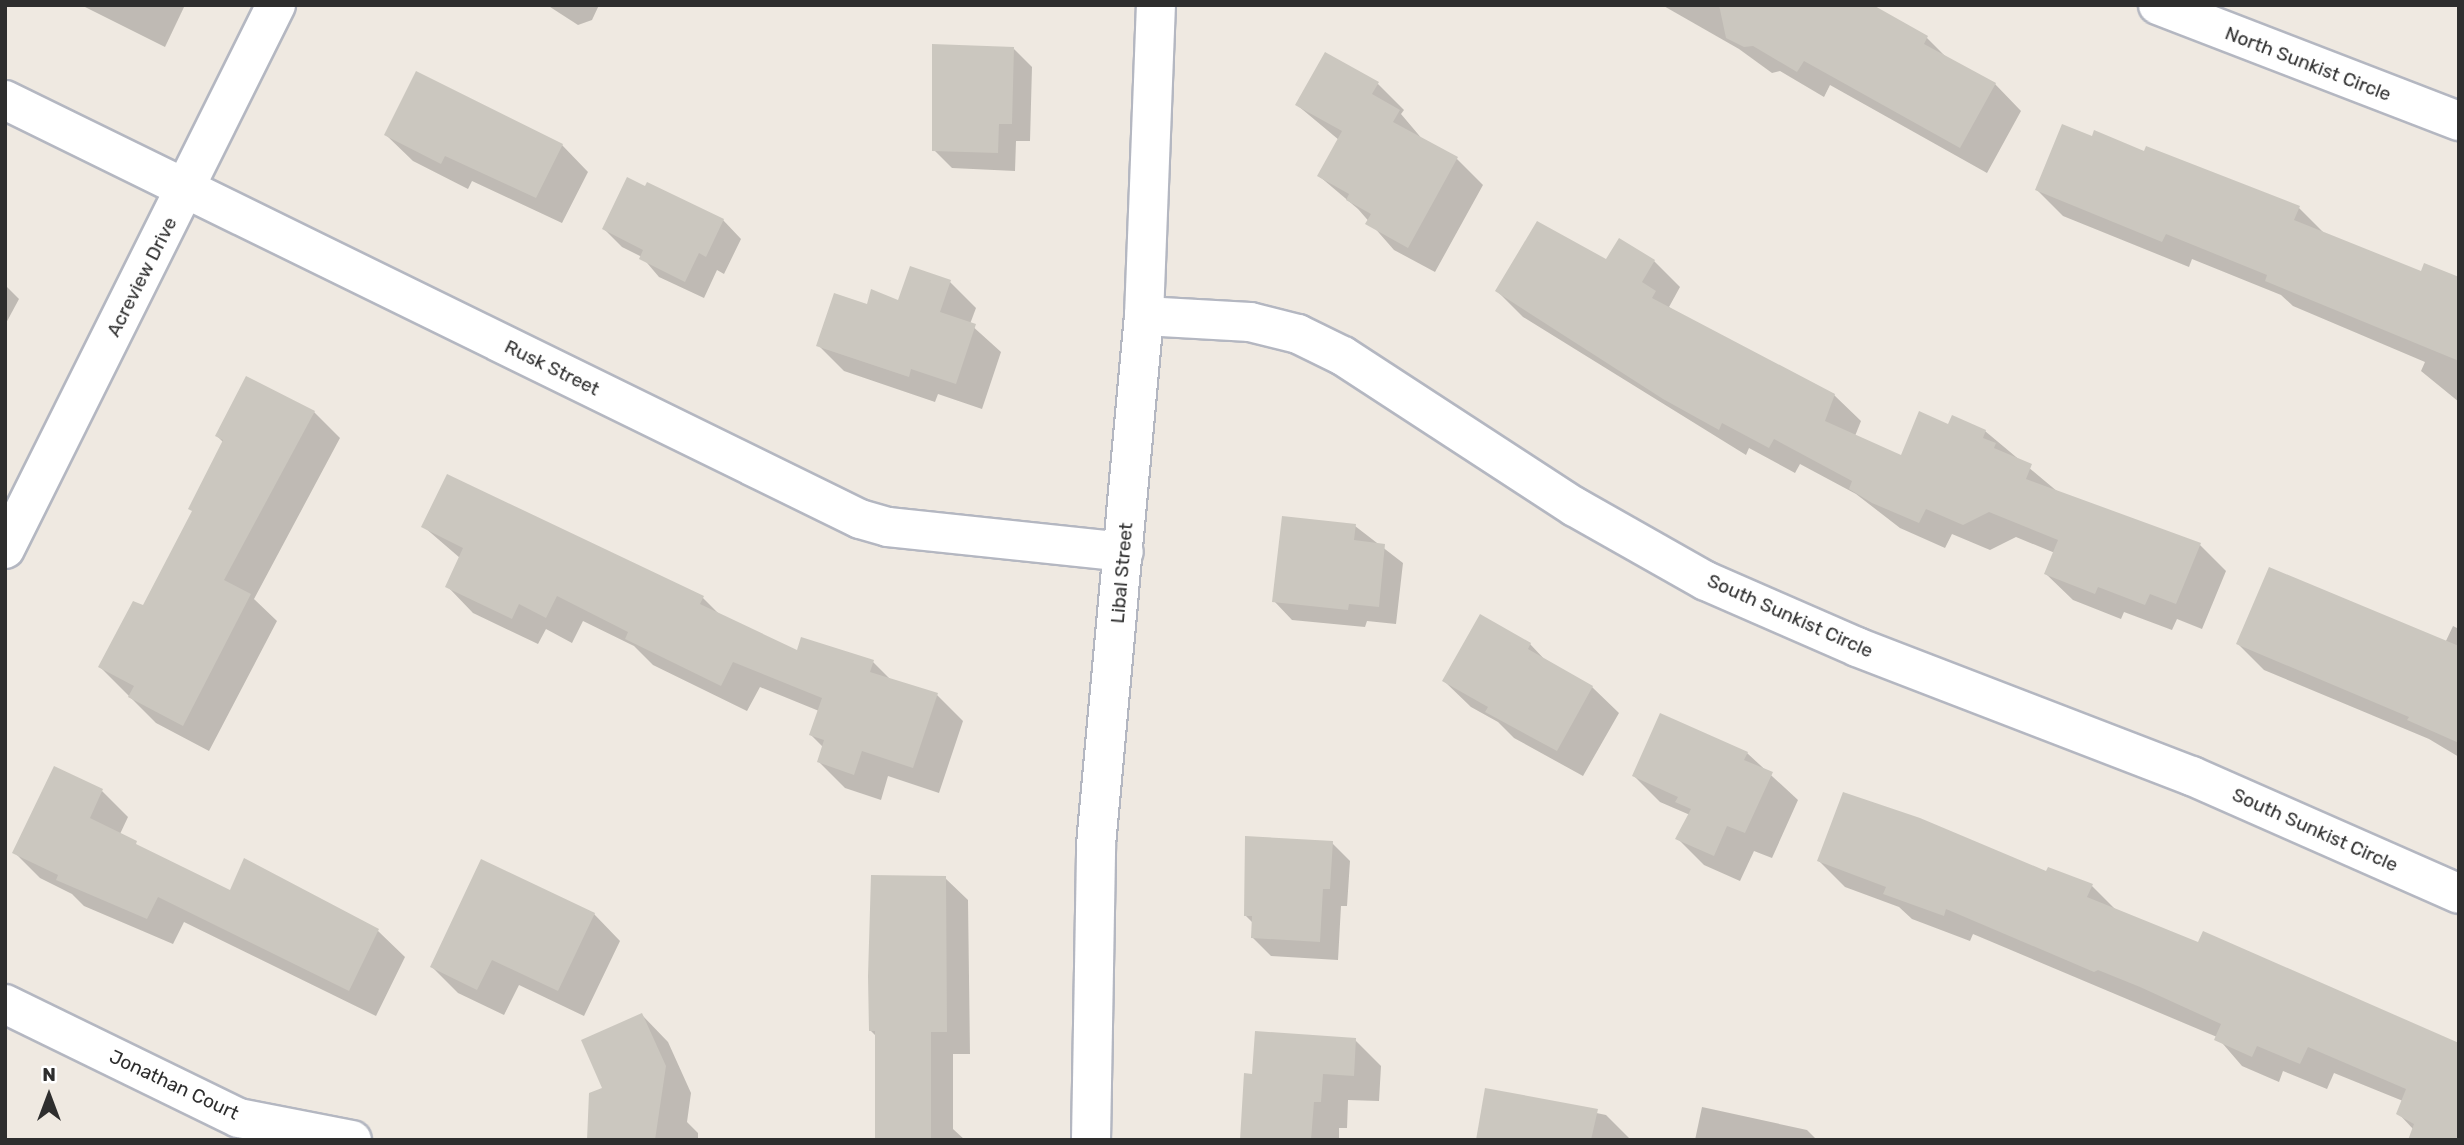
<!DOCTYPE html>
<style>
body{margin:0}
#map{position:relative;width:2464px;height:1145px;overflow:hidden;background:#efe9e1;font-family:Rubik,sans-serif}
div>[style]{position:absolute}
.shadow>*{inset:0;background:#0003}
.building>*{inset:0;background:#cbc7bf}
.roads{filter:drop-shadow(2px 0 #b4b7c1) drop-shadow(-2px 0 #b4b7c1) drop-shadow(0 2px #b4b7c1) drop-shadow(0 -2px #b4b7c1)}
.minor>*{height:38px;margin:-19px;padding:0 19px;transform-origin:19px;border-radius:19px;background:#fff}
.tertiary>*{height:38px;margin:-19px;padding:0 19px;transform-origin:19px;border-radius:19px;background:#fff}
span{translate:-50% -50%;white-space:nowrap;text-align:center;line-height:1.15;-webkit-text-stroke:5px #fff;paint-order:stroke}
.street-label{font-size:19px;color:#2e2e2e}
.frame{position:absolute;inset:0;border:7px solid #2e2e2e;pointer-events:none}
.north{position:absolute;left:14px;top:1061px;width:70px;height:70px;-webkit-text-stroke:5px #fff;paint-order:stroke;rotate:0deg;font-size:19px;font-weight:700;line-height:28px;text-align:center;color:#2e2e2e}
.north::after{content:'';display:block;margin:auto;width:24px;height:32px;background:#2e2e2e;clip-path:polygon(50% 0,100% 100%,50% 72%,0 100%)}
</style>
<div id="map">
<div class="shadow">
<div style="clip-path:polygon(81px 5px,185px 5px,165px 47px)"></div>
<div style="clip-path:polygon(547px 5px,599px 5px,592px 20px,578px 25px)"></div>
<div style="clip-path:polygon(1662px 5px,1843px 5px,1927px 38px,1948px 59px,1995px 84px,2021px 111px,1987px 173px,1830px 85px,1824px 97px,1780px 71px,1772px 73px,1739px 49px)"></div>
<div style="clip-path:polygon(1014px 49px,1032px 67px,1030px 141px,1016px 141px,1015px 171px,952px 168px,934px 150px)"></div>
<div style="clip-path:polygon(1378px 84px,1404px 110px,1401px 114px,1423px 140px,1457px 159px,1483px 185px,1435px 272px,1394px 250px,1358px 209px,1319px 176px,1339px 140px,1297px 105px)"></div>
<div style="clip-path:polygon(386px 135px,562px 145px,588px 172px,562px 223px,472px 181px,468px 189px,413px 161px)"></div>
<div style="clip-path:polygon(2093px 139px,2299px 208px,2326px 235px,2422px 273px,2459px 279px,2459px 402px,2421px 371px,2425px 362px,2293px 306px,2281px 295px,2192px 259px,2189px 267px,2063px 216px,2037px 190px)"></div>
<div style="clip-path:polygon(723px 220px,741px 239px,724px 274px,717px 270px,704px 298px,659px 277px,642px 257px,622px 247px,604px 229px)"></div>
<div style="clip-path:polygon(1620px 241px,1654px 261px,1680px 287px,1669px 307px,1675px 312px,1834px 395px,1861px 421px,1855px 436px,1902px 457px,1949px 426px,1985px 431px,2058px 492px,2200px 545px,2226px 571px,2202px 629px,2177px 619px,2172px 630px,2124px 612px,2121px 619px,2073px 600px,2046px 574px,2055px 553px,2016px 537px,1990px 550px,1952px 534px,1945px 548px,1900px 528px,1856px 494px,1800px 464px,1795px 473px,1749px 448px,1746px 455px,1523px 317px,1497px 291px,1607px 262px)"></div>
<div style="clip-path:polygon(950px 282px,976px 308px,970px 324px,1001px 352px,982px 409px,938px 394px,935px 402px,844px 371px,818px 345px,868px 306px,899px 302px)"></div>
<div style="clip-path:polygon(5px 285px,19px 299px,5px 325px)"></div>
<div style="clip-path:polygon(314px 412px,340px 438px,254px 599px,277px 621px,209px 751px,156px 723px,100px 667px,143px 608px,194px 511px,224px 443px,217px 436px)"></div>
<div style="clip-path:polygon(1355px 526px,1403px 563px,1396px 624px,1367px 621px,1365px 627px,1292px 620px,1274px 601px)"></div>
<div style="clip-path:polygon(424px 527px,703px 598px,721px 616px,798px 653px,873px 662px,892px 681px,937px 695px,963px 721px,939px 793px,888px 776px,881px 800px,845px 788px,819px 762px,824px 748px,811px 735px,819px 711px,760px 687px,747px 711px,653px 665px,634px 646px,583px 621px,572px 643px,546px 629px,538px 644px,473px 613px,447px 586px,460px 558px)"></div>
<div style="clip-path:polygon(2453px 626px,2459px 629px,2459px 757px,2429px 739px,2264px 670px,2238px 644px,2445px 643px)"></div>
<div style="clip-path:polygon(1530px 644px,1547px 662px,1592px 687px,1619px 713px,1583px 776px,1514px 738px,1498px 722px,1471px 707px,1444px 681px)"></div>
<div style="clip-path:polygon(1747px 753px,1798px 800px,1772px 858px,1754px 851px,1740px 881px,1704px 865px,1677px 838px,1690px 815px,1660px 802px,1634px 776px)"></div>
<div style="clip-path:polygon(102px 791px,128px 817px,120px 834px,144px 850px,230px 892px,245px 861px,378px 931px,405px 957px,376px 1016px,184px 922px,173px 944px,84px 906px,72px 894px,40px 878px,14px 852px)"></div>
<div style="clip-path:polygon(1332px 843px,1350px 861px,1347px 906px,1341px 906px,1338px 960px,1271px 956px,1253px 938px,1254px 924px,1245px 915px)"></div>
<div style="clip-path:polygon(1819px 861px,2046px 874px,2092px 886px,2118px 912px,2459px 1044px,2414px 1130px,2398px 1113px,2403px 1101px,2334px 1073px,2327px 1089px,2283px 1071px,2279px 1082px,2242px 1066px,2217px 1037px,1973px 934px,1970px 941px,1912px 919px,1899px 907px,1845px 887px)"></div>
<div style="clip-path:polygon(945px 878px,968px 900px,970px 1054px,953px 1054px,953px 1129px,965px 1140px,877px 1140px,877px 1037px,870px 1030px)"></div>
<div style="clip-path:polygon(594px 914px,620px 941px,584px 1016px,519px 985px,504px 1015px,458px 993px,432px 967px)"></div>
<div style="clip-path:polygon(642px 1015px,668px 1042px,691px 1093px,687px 1122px,698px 1133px,698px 1140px,589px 1140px,604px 1089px)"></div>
<div style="clip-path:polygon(1355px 1040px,1381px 1066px,1379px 1101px,1348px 1100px,1347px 1128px,1339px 1128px,1339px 1140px,1242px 1140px,1254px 1076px)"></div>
<div style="clip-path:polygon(1486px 1090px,1606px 1115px,1631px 1140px,1477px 1140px)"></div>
<div style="clip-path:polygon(1702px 1107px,1807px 1130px,1817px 1140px,1695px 1140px)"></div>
</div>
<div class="building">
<div style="clip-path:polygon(1719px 5px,1873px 5px,1928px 36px,1924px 44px,1996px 83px,1960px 148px,1804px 61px,1797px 72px,1753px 46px,1744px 47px,1726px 38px)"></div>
<div style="clip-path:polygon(932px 44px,1014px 47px,1012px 124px,999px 124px,998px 153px,932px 151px)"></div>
<div style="clip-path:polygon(1325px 52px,1379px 82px,1372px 94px,1400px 110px,1393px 122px,1458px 157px,1408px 248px,1365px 224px,1371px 214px,1346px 200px,1349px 194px,1317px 176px,1342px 131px,1295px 105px)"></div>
<div style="clip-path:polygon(416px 71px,563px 144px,536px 198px,445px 156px,441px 164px,384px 135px)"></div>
<div style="clip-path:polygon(2062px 124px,2092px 136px,2094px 130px,2144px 151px,2146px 146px,2300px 206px,2294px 220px,2421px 271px,2424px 263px,2459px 277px,2459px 361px,2265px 281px,2267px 275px,2166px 234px,2162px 242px,2035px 190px)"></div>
<div style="clip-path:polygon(627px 177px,645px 186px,647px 182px,724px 219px,706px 257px,699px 253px,685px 282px,639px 259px,643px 250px,602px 229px)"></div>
<div style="clip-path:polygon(1537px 221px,1606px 259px,1619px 238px,1655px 260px,1642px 282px,1656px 291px,1652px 298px,1835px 394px,1825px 421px,1901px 455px,1919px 411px,1948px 424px,1952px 415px,1986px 430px,1983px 438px,1996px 443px,1994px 448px,2032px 464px,2026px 479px,2201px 543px,2176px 604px,2150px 594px,2145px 605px,2098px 587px,2095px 594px,2044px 574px,2058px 540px,1989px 512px,1963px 525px,1926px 509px,1919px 523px,1872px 503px,1849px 489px,1852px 481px,1774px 439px,1769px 448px,1722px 423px,1719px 430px,1663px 399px,1495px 291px)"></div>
<div style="clip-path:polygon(910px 266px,951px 280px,940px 312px,976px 324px,956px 384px,911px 369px,909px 377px,816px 346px,834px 293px,867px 304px,871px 289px,898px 300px)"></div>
<div style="clip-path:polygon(246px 376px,315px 411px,224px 580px,251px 594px,183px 726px,128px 697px,134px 686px,98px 667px,133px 601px,143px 605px,192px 511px,188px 509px,223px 440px,215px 436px)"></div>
<div style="clip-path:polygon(447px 474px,704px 596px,700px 604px,797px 650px,801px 637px,874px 660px,870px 672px,938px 693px,913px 768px,862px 751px,854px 775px,817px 762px,824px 740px,809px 735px,822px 698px,733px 662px,721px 686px,625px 639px,628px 632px,557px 596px,546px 618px,519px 604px,512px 619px,445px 587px,463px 548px,421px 527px)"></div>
<div style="clip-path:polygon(1282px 516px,1356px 524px,1354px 540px,1385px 544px,1379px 607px,1349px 604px,1348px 610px,1272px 602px)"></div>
<div style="clip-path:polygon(2269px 567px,2459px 646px,2459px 743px,2407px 720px,2409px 717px,2236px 644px)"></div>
<div style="clip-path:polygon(1480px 614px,1531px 643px,1528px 649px,1593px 686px,1557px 751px,1485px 712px,1488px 707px,1442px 681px)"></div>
<div style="clip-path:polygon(1660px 713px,1748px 752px,1744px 760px,1773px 772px,1745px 833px,1727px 826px,1714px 856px,1675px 839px,1691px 809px,1675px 802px,1678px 797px,1632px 776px)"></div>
<div style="clip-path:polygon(54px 766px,103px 789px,90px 818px,137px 841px,136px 844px,230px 890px,244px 858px,379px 929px,349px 991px,158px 897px,147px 919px,56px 880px,58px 875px,12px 853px)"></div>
<div style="clip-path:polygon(1843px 792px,1920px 818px,2046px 871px,2048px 867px,2093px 884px,2087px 897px,2198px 942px,2203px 931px,2459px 1043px,2459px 1140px,2408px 1140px,2414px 1124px,2396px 1114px,2406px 1089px,2308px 1047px,2300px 1064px,2257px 1046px,2252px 1057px,2214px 1040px,2221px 1024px,2140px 987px,2098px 970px,2094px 972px,1946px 909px,1944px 916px,1883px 894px,1886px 887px,1817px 861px)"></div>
<div style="clip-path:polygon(1245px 836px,1333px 841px,1330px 889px,1323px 889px,1320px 942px,1251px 938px,1252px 916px,1244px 916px)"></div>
<div style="clip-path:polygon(481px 859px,595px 913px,558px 991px,492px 960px,477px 990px,430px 967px)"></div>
<div style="clip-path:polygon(871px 875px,946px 876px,947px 1032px,931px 1032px,931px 1140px,875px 1140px,875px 1031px,869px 1031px,868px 976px)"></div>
<div style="clip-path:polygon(642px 1013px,666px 1066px,655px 1140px,587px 1140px,589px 1093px,602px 1088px,581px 1040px)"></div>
<div style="clip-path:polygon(1255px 1031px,1356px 1038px,1354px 1076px,1323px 1074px,1321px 1102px,1314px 1102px,1311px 1140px,1240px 1140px,1244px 1073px,1252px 1074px)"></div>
<div style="clip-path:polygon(1485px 1088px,1598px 1109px,1591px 1140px,1476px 1140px)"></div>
</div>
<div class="roads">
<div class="minor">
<div style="left:2158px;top:5px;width:323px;rotate:21.1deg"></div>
<div style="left:5px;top:100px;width:952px;rotate:26.11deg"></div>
<div style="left:860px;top:519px;width:29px;rotate:16deg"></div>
<div style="left:888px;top:527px;width:237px;rotate:6deg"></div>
<div style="left:1144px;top:316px;width:106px;rotate:3.2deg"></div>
<div style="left:1250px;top:322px;width:49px;rotate:14deg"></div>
<div style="left:1298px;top:334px;width:50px;rotate:26.1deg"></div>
<div style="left:1343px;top:356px;width:277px;rotate:33.1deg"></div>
<div style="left:1575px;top:507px;width:150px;rotate:29.5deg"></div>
<div style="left:1706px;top:581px;width:165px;rotate:23.6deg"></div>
<div style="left:1857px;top:647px;width:359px;rotate:21.1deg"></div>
<div style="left:2192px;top:776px;width:292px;rotate:23.8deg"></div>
<div style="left:5px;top:549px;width:608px;rotate:-63.52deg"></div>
<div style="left:5px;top:1004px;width:260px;rotate:26deg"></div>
<div style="left:239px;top:1118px;width:115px;rotate:11deg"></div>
</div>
<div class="tertiary">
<div style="left:1091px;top:1140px;width:295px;rotate:-89deg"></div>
<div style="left:1096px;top:845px;width:531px;rotate:-84.82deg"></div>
<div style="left:1144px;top:316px;width:311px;rotate:-87.8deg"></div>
</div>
</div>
<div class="street-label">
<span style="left:2308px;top:64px;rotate:21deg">North Sunkist Circle</span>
<span style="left:142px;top:277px;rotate:-63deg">Acreview Drive</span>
<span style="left:552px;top:368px;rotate:26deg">Rusk Street</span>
<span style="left:1122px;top:573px;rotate:-85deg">Libal Street</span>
<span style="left:1790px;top:616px;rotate:24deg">South Sunkist Circle</span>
<span style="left:2315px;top:830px;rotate:24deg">South Sunkist Circle</span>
<span style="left:174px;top:1085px;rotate:25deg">Jonathan Court</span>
</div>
<div class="frame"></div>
<div class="north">N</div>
</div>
